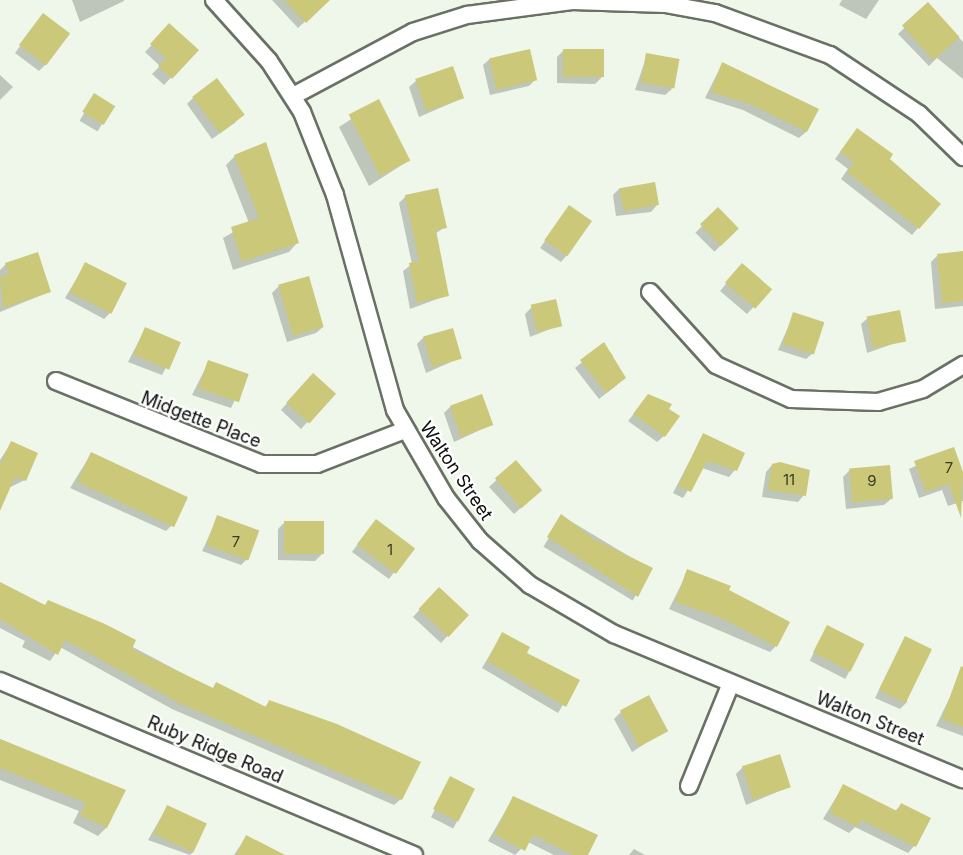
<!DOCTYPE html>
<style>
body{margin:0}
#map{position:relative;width:963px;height:855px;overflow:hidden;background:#eef7ea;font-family:Inter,sans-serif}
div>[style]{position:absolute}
.shadow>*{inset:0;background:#0003;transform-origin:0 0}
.building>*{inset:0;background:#cbc879;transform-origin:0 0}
.roads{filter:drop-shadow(2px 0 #697165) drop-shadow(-2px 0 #697165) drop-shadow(0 2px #697165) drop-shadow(0 -2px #697165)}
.street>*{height:16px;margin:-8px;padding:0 8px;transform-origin:8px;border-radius:8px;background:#fff}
span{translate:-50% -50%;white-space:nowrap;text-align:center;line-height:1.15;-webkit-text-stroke:4.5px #fff;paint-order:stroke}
.number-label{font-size:15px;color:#3a3c25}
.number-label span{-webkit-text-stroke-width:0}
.street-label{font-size:18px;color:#0a0d09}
</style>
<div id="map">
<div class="shadow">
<div style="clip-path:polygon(72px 0,124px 0,124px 1px,80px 22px)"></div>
<div style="clip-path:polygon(272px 0,328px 0,298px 28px)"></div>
<div style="clip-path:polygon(842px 0,879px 0,866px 19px,839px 5px)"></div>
<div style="clip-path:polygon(928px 5px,963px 42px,963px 79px,937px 58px,929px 66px,898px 34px)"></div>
<div style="clip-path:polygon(43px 15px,46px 64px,39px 71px,15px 53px)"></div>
<div style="clip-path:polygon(170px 26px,197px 50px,164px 85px,152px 74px,160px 66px,145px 52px)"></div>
<div style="clip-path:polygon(564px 50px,602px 77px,595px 84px,557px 83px,557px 57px)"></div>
<div style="clip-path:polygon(647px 55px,672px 89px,665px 95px,635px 90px)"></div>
<div style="clip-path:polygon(490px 59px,535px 80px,529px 86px,490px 95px,483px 65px)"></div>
<div style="clip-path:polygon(722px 64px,817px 110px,806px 132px,799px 138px,743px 110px,705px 98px)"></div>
<div style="clip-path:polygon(0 75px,13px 87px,0 100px)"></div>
<div style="clip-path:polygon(416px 81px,463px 98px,419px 117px,409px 87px)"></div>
<div style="left:95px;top:95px;width:21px;height:30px;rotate:31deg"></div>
<div style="clip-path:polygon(193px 98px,236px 122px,212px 139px,187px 104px)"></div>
<div style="clip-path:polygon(379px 101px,408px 161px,369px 186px,339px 127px)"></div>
<div style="clip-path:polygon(851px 137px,888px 159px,918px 228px,912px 235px,841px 179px,848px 169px,835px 159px)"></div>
<div style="clip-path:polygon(235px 156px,297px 243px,289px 252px,233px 270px,223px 238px,249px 223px,226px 165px)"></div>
<div style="clip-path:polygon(620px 188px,657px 205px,651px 212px,616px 216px,613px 195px)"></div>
<div style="clip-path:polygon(406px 196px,445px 227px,435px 234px,448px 295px,410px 309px,403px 271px,412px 264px,399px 203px)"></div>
<div style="clip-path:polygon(569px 207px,567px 255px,561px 262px,540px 248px)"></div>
<div style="left:718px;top:210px;width:27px;height:32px;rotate:45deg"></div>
<div style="clip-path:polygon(963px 253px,963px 306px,935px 309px,931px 262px,938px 255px)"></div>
<div style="clip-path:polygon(86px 263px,111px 312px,104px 319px,65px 298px)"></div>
<div style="clip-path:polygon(6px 264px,49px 292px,0 312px,0 270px)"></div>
<div style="clip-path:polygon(736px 272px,770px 289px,747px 314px,720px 291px)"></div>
<div style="clip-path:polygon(279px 286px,323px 327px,316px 333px,287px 342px,272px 293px)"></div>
<div style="clip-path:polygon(532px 307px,560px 325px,530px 337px,525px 314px)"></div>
<div style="clip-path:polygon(794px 314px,813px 353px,806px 359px,778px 350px)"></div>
<div style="clip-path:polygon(868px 318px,904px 340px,867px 353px,861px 324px)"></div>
<div style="clip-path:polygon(145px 329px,179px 343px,162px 375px,128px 362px)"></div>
<div style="clip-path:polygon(424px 337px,460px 358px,426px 373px,417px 344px)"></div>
<div style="clip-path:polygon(604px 344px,613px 356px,609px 360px,617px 385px,599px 399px,575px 368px)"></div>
<div style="clip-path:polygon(209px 361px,247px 375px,231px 408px,192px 395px)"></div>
<div style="clip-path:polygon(306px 382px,334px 394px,301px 429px,281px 410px)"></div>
<div style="clip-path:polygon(649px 395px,667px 409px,664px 436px,657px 442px,628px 421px)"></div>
<div style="clip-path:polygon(451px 406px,491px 425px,454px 442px,444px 413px)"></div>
<div style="clip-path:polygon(703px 435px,735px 470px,729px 477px,702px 468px,683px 498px,673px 493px)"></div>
<div style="clip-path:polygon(11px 443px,25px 480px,0 492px,0 460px)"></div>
<div style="clip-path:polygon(953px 449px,963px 476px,963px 501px,948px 506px,942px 490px,919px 498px,909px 469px)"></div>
<div style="clip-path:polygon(91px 454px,173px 524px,166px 531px,70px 488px)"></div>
<div style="clip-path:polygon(516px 462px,533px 497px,514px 514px,489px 487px)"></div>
<div style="clip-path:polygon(772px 465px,804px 495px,798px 502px,762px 497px,766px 472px)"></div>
<div style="clip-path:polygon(850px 470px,891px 499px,884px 505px,846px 509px,843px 477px)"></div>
<div style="left:562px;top:516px;width:104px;height:36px;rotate:31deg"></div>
<div style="clip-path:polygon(218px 517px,248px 558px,241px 565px,202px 551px)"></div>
<div style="clip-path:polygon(285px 522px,322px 554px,315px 561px,278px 560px,278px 529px)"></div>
<div style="clip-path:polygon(370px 528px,413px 548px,389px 579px,352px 552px)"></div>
<div style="clip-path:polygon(688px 571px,727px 591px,776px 646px,770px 652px,669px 609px)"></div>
<div style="clip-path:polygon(0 584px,44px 606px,48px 602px,212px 689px,217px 684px,264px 708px,269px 702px,401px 799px,394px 805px,172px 709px,60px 647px,50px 661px,22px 647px,25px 641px,0 628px)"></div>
<div style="clip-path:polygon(432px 596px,467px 615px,441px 643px,413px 617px)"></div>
<div style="left:827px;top:627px;width:40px;height:38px;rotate:27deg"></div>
<div style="clip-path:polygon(502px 634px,525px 653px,578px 680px,558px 713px,482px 668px)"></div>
<div style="clip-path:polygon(905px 638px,907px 702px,900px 709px,875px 698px)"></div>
<div style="clip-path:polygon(952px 693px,963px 697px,963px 736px,936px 726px)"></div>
<div style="clip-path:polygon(621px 712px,666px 730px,632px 752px,614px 719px)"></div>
<div style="clip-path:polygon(0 739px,124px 791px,106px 828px,98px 836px,73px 823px,79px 811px,0 780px)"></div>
<div style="clip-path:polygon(743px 767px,789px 787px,746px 805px,736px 774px)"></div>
<div style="left:451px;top:778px;width:25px;height:44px;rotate:27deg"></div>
<div style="clip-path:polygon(843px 786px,894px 812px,901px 805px,929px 819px,914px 846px,908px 853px,855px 827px,849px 833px,823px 819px)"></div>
<div style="clip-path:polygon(513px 798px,586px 855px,554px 855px,528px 842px,515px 855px,488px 841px)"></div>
<div style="clip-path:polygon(167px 807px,193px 852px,190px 855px,148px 840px)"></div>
<div style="clip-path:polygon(246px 837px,281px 855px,234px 855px)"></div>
<div style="clip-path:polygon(634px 849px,645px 855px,629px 855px)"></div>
</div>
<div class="building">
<div style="clip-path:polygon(284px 0,330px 0,306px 23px)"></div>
<div style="left:928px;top:2px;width:47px;height:35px;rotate:48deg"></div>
<div style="left:43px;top:13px;width:34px;height:40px;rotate:37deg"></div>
<div style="clip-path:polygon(169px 23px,199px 50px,172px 79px,158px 66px,166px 58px,150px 44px)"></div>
<div style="left:530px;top:49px;width:32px;height:42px;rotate:77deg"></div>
<div style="left:563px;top:49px;width:41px;height:28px"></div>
<div style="left:646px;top:53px;width:34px;height:30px;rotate:10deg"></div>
<div style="clip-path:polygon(722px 62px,819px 109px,807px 132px,750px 104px,711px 92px)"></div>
<div style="left:453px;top:66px;width:34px;height:40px;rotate:71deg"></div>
<div style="left:217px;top:78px;width:46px;height:31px;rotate:53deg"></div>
<div style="left:94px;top:93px;width:25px;height:22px;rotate:32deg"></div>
<div style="left:379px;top:99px;width:69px;height:34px;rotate:63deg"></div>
<div style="clip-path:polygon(857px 128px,893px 154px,890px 159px,941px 204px,919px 229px,847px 172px,854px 162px,840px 152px)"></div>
<div style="clip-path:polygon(266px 142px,299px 243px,242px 262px,231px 227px,259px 218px,234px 155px)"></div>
<div style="left:655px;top:182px;width:23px;height:36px;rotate:80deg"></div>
<div style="clip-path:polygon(438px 188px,447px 228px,436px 230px,449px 296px,417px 303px,409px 263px,419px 261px,405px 195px)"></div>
<div style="left:569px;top:205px;width:28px;height:43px;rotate:35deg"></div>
<div style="left:718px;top:207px;width:30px;height:25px;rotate:46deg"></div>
<div style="clip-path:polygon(963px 251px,963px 301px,942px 303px,937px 254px)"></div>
<div style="clip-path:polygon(38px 252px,51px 292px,3px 308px,0 277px,9px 274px,5px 263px)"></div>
<div style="left:85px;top:262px;width:47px;height:34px;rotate:27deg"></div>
<div style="left:742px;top:263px;width:40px;height:26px;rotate:41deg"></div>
<div style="left:309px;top:276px;width:53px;height:32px;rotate:74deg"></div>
<div style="left:556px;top:299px;width:28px;height:26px;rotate:77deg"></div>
<div style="left:900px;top:310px;width:32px;height:34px;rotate:79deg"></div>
<div style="left:793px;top:312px;width:33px;height:34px;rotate:18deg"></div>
<div style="left:145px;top:327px;width:39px;height:30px;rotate:23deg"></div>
<div style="left:453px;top:328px;width:32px;height:31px;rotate:74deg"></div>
<div style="clip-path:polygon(604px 342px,626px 378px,606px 393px,580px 360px)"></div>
<div style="left:208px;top:360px;width:43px;height:30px;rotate:19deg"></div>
<div style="left:313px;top:373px;width:31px;height:40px;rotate:42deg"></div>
<div style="left:482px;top:394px;width:33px;height:34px;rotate:70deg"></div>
<div style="clip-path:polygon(648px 394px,672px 404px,669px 409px,680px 416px,665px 437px,633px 414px)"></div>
<div style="clip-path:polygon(703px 433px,745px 453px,737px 471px,707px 461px,691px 492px,678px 486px)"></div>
<div style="clip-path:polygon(11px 441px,38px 453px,26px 481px,15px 477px,0 511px,0 465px)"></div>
<div style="clip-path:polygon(954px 447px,963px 472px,961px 518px,949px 484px,926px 492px,914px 461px)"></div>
<div style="left:91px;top:452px;width:107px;height:33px;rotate:25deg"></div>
<div style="left:516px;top:460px;width:40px;height:28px;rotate:49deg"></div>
<div style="clip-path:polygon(780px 462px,810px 470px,806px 496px,768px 490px,772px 464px)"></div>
<div style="left:890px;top:465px;width:34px;height:41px;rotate:85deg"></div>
<div style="clip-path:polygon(561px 514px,594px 539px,653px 568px,638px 597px,547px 537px)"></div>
<div style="left:217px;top:515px;width:45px;height:32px;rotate:20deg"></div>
<div style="left:376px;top:519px;width:49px;height:32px;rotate:37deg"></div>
<div style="left:284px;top:521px;width:40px;height:33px"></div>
<div style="clip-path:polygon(687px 569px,731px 586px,729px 590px,790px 622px,777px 647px,719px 617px,675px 602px)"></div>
<div style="clip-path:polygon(0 582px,45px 605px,48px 600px,105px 624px,136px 640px,132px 649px,213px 688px,216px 682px,266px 707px,269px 700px,337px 724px,421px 762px,402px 800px,179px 703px,65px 640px,58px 655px,0 619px)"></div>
<div style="left:439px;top:587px;width:41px;height:30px;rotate:43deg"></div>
<div style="left:827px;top:625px;width:42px;height:31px;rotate:27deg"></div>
<div style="clip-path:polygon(502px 632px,530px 647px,527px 653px,580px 680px,566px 707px,487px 661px)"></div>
<div style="left:905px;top:636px;width:30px;height:60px;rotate:26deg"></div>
<div style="clip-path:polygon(961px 666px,963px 667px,963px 727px,942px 719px)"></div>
<div style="left:649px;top:695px;width:41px;height:33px;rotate:62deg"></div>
<div style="clip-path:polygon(0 739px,126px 790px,107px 828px,80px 815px,86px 803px,0 768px)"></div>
<div style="left:780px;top:754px;width:35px;height:40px;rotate:72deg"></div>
<div style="left:450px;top:776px;width:28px;height:37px;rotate:27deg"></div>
<div style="clip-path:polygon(843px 784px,897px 811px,901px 803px,931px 818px,916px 847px,861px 820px,857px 827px,829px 812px)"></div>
<div style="clip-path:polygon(513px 796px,598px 835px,588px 855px,573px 855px,533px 835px,525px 851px,494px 834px)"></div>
<div style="left:167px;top:805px;width:44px;height:32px;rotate:25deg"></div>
<div style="clip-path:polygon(246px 835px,285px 855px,236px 855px)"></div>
</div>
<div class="roads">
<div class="street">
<div style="left:214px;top:0;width:82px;rotate:48deg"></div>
<div style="left:269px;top:61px;width:61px;rotate:57.1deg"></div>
<div style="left:302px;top:112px;width:89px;rotate:68.3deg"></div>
<div style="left:335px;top:195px;width:223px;rotate:74.4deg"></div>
<div style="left:395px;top:410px;width:102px;rotate:59.9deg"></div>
<div style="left:446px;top:498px;width:55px;rotate:51.7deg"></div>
<div style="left:480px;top:541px;width:67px;rotate:41.3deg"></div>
<div style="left:530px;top:585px;width:97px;rotate:30.3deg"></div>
<div style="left:614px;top:634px;width:378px;rotate:22.6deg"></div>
<div style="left:293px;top:96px;width:136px;rotate:-28.1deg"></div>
<div style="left:413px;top:32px;width:57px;rotate:-17.5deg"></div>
<div style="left:467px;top:15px;width:106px;rotate:-7.6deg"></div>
<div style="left:572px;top:1px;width:93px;rotate:1.8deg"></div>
<div style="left:665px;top:4px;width:51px;rotate:10.2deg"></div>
<div style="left:715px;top:13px;width:122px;rotate:20.1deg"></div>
<div style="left:830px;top:55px;width:107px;rotate:33.5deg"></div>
<div style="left:919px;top:114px;width:62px;rotate:44.3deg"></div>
<div style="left:650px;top:292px;width:98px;rotate:47.9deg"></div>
<div style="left:716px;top:365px;width:82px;rotate:24.4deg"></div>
<div style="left:791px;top:399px;width:87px;rotate:2deg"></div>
<div style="left:878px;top:402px;width:47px;rotate:-16.1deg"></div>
<div style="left:923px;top:389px;width:47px;rotate:-31deg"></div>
<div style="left:56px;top:381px;width:221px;rotate:22deg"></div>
<div style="left:261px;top:464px;width:56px"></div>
<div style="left:317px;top:464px;width:94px;rotate:-21.1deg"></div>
<div style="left:0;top:681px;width:449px;rotate:22.8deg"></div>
<div style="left:689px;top:786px;width:111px;rotate:-67.8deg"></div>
</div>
</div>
<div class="number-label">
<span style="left:949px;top:468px">7</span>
<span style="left:789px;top:480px">11</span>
<span style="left:872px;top:481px">9</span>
<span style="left:236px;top:542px">7</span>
<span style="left:390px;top:550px">1</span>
</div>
<div class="street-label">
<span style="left:201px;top:420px;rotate:21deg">Midgette Place</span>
<span style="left:456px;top:471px;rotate:56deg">Walton Street</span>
<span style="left:870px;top:719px;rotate:22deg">Walton Street</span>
<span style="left:215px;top:750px;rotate:23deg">Ruby Ridge Road</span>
</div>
</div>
